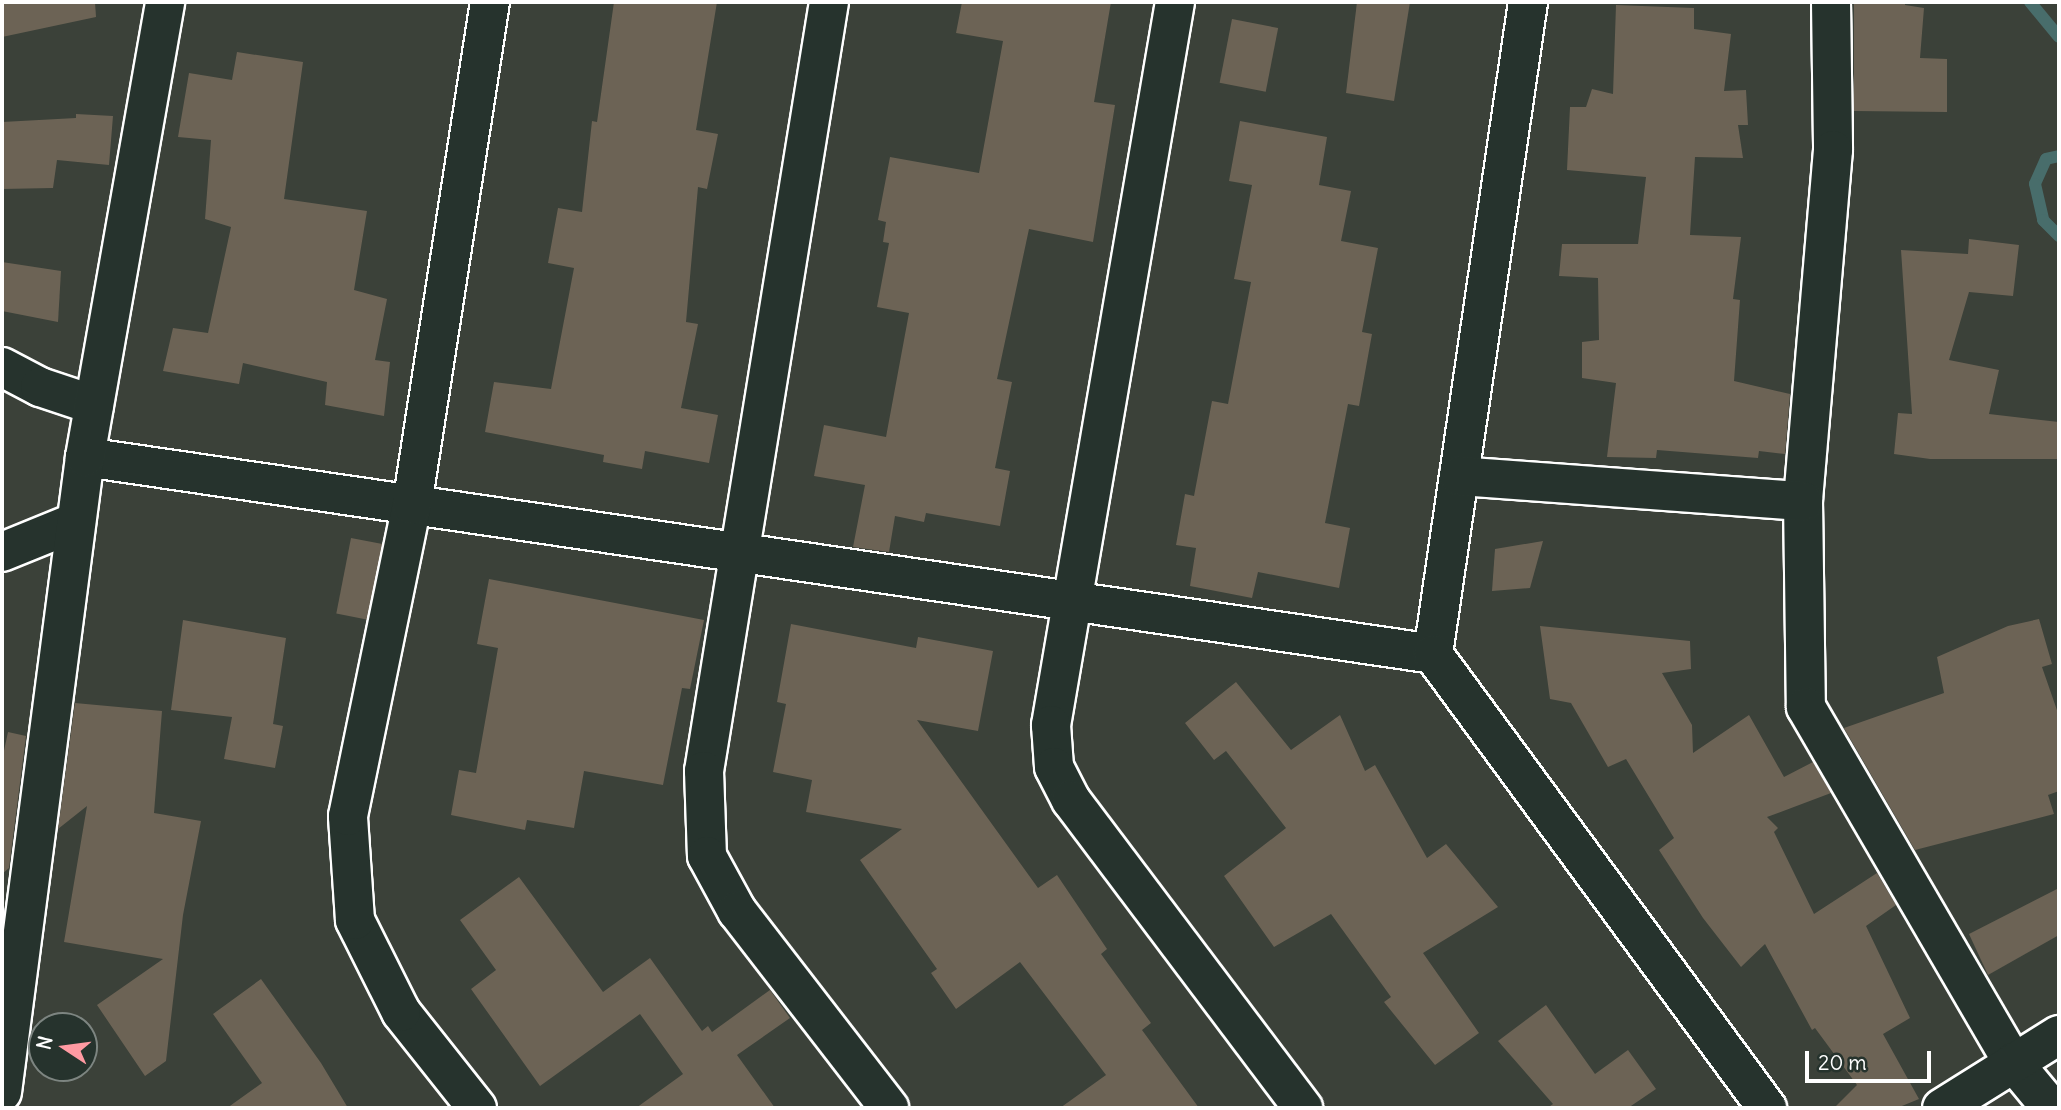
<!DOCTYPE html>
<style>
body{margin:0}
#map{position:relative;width:2061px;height:1110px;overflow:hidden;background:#3b4139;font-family:Delius,sans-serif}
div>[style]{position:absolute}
.stream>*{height:12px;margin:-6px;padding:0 6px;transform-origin:6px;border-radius:6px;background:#486d6b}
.building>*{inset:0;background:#6c6355;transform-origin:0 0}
.roads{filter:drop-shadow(2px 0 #fff) drop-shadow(-2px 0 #fff) drop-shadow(0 2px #fff) drop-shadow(0 -2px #fff)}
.minor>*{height:38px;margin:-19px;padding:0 19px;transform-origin:19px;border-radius:19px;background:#26332d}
span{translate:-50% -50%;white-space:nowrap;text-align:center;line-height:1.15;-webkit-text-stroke:6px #26332d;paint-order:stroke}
.frame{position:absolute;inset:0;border:4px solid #fff;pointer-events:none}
.north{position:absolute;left:28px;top:1012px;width:70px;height:70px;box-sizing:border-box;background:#26332d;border:2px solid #7d8581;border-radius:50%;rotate:283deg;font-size:19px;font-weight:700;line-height:28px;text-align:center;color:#fff}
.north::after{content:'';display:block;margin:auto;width:24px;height:32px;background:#ff9aa2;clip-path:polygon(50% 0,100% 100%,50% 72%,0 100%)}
.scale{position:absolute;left:1805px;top:1051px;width:126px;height:32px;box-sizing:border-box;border:4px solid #fff;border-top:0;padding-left:9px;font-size:21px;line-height:24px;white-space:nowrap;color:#fff;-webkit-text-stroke:5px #26332d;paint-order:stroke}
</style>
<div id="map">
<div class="stream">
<div style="left:2030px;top:2px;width:45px;rotate:50.4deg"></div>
<div style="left:2059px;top:156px;width:13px;rotate:167deg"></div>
<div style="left:2046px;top:159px;width:27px;rotate:114deg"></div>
<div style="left:2035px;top:184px;width:37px;rotate:77deg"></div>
<div style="left:2043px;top:220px;width:23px;rotate:45deg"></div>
</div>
<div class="building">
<div style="clip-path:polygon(2px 2px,95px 2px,96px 17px,2px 37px)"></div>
<div style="clip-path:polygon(614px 2px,717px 2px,696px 130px,718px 134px,707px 189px,698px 187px,686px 322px,698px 324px,681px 408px,718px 415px,709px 463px,645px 451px,642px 469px,603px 462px,604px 455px,485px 432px,494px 382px,551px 389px,574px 268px,548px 263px,558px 208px,582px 212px,592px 121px,597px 122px)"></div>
<div style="clip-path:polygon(962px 2px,1111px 2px,1094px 102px,1115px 105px,1093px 242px,1029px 229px,997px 379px,1012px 382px,995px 468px,1010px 471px,1000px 526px,926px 513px,924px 522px,895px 516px,889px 552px,853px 547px,865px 485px,814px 476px,824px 425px,886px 437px,909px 313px,877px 307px,889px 243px,883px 242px,886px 222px,878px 220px,890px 157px,979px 173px,1003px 41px,956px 33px)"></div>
<div style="clip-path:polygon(1357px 2px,1410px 2px,1394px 101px,1346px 93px)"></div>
<div style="clip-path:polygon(1854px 2px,1905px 2px,1905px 5px,1924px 8px,1920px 58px,1947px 59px,1947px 112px,1854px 111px)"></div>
<div style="clip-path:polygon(1616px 5px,1694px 8px,1694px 29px,1731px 34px,1724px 91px,1746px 90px,1748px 125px,1738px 125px,1743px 158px,1695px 157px,1690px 235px,1741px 237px,1733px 299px,1740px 300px,1734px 381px,1790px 394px,1785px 454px,1759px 451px,1758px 458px,1657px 450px,1656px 458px,1607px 457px,1616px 383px,1582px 378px,1582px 342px,1599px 340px,1598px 278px,1559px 276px,1562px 244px,1638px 244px,1646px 177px,1567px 170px,1570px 107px,1586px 107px,1592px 89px,1613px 94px)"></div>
<div style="left:1232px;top:19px;width:47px;height:65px;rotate:11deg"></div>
<div style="clip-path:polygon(237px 52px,303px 62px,284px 199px,367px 211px,354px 290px,387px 299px,375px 360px,390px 362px,384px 416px,325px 405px,327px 382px,243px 363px,239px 384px,163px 371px,173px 328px,208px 333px,231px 227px,205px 219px,211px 140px,178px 137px,189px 73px,232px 80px)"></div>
<div style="clip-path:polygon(76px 114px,113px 116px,109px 165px,57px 160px,53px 188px,2px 189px,2px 122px,76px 118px)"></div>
<div style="clip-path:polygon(1240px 121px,1327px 137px,1319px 185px,1351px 191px,1341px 241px,1378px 248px,1362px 332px,1372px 334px,1359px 406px,1348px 404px,1325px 523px,1350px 528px,1339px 588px,1258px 572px,1252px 598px,1190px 586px,1196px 548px,1176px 545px,1185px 494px,1194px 496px,1212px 401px,1228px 404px,1251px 282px,1234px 279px,1252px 185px,1229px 181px)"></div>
<div style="clip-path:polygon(1969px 239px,2019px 245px,2013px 296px,1969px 292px,1949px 360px,1999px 370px,1989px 414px,2059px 422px,2059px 459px,1930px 459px,1894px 454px,1898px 413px,1912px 414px,1901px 250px,1968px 254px)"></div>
<div style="clip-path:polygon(2px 262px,61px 271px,58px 322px,2px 311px)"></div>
<div style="left:351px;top:538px;width:32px;height:77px;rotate:11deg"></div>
<div style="clip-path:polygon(1543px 541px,1530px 588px,1492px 591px,1495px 549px)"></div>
<div style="clip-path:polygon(489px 579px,704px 620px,690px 689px,682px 688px,663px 785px,584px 771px,574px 828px,527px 820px,525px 830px,451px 815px,459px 770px,476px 773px,498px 648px,477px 644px)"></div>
<div style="clip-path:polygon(2039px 619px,2052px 664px,2042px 667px,2059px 716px,2059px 791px,2048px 795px,2054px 814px,1915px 850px,1844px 728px,1944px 693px,1937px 657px,2008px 626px)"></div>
<div style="clip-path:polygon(183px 620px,286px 638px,273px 724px,283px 726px,275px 768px,224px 759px,232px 717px,171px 710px)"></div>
<div style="clip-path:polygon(791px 624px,916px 648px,918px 637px,993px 651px,978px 731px,917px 720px,1038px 888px,1057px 875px,1107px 949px,1101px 954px,1151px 1023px,1142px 1030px,1199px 1108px,1060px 1108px,1106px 1075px,1020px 962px,956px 1009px,931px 973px,937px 969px,860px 860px,902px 829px,806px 812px,812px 780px,773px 772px,786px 704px,777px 702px)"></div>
<div style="clip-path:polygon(1540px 626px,1690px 641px,1691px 669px,1662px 673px,1692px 725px,1693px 753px,1749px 715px,1784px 777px,1813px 762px,1831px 793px,1767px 817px,1778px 828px,1774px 832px,1814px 914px,1877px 873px,1896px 905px,1866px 926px,1910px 1018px,1883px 1034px,1919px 1099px,1897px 1108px,1834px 1108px,1857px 1085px,1815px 1028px,1812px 1030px,1765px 944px,1741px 967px,1703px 918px,1659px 850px,1674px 838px,1626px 759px,1608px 767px,1571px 703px,1550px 699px)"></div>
<div style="clip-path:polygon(1236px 682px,1291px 750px,1340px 715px,1365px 771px,1375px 765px,1427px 858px,1446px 844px,1498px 907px,1423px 953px,1479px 1033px,1435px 1065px,1384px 1002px,1391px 997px,1331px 914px,1274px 947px,1224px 876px,1286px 828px,1226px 751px,1214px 760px,1185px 723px)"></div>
<div style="clip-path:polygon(75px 703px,162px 711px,154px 813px,201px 821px,183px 915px,166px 1061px,145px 1076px,97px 1005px,163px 959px,64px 942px,87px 806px,58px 829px)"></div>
<div style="clip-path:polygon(8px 732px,26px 736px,9px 868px,2px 874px,2px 760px)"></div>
<div style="clip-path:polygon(519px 877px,603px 992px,650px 958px,702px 1031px,708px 1026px,712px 1032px,770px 990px,790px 1018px,737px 1055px,775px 1108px,636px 1108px,683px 1074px,640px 1014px,540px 1086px,471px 989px,496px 970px,460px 920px)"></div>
<div style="clip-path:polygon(2059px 888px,2059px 935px,1988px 975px,1969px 934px)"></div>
<div style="clip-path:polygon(261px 979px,321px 1063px,348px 1108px,227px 1108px,262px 1083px,213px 1014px)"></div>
<div style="clip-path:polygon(1546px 1005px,1595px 1074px,1628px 1050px,1656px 1089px,1628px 1108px,1547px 1108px,1553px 1104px,1498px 1041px)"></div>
</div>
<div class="roads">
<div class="minor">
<div style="left:829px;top:2px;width:779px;rotate:99.23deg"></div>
<div style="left:704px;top:771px;width:85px;rotate:88deg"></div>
<div style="left:707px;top:856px;width:63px;rotate:61.4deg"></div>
<div style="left:737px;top:911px;width:249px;rotate:52.3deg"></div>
<div style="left:1175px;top:2px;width:734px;rotate:99.73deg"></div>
<div style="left:1051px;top:725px;width:42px;rotate:85.9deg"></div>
<div style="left:1054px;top:767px;width:37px;rotate:63deg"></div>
<div style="left:1071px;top:800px;width:386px;rotate:53deg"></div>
<div style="left:1831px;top:2px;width:148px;rotate:89.2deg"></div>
<div style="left:1833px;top:150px;width:352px;rotate:94.9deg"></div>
<div style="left:1803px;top:501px;width:206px;rotate:89.2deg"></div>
<div style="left:1806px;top:707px;width:411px;rotate:59.8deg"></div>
<div style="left:2013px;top:1062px;width:60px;rotate:50.4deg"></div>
<div style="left:2px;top:367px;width:43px;rotate:27.8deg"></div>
<div style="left:40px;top:387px;width:57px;rotate:18.4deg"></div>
<div style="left:85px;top:457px;width:1362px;rotate:8.31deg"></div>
<div style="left:1433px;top:654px;width:659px;rotate:-81.71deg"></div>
<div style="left:1459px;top:476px;width:345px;rotate:4.2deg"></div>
<div style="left:2px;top:552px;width:80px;rotate:-22.1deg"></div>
<div style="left:1433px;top:654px;width:564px;rotate:53.66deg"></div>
<div style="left:2px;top:1092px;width:640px;rotate:-82.55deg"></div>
<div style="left:85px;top:457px;width:462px;rotate:-80deg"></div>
<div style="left:477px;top:1108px;width:122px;rotate:-128.4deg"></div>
<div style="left:401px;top:1012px;width:103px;rotate:-116.6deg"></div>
<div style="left:355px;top:920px;width:104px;rotate:-93.9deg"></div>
<div style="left:348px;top:816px;width:318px;rotate:-78.4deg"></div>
<div style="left:412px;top:505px;width:509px;rotate:-81.19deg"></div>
<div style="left:1942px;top:1108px;width:138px;rotate:-32deg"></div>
</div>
</div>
<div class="frame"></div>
<div class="north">N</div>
<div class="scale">20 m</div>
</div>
